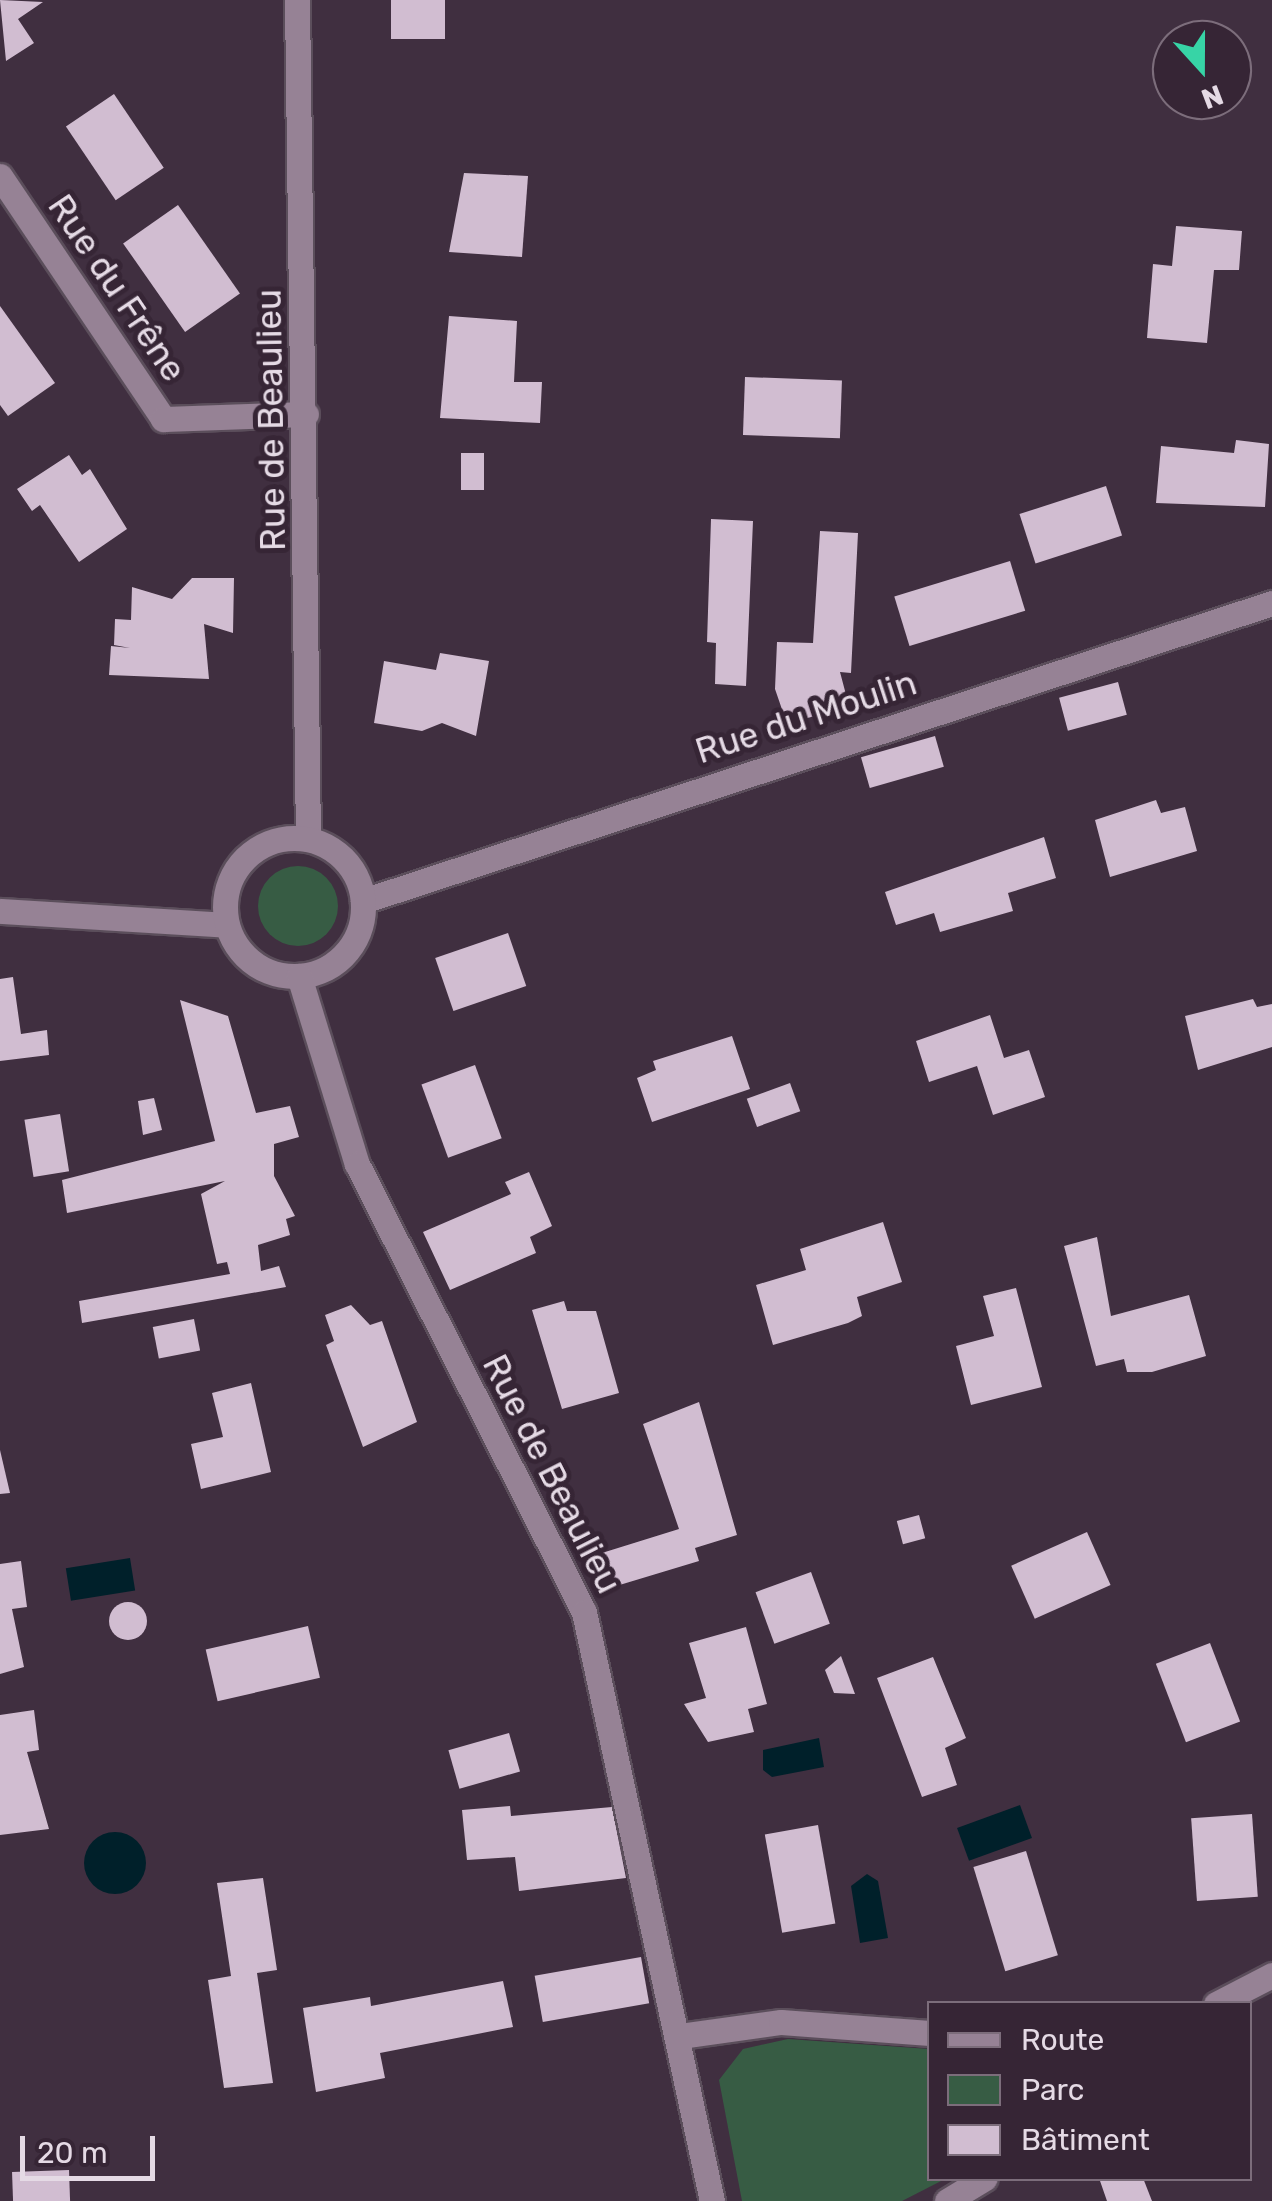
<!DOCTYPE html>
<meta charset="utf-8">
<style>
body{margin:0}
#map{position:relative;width:1272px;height:2201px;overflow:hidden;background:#402f40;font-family:Rubik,sans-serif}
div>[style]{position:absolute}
.green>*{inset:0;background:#375c44}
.round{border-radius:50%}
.water>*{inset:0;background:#00202a;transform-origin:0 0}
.building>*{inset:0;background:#d1bdd1;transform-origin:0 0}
.roads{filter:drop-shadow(2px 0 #5b4e5b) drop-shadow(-2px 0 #5b4e5b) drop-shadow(0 2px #5b4e5b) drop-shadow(0 -2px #5b4e5b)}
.minor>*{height:25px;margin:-12.5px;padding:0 12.5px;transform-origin:12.5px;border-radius:12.5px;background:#968295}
.tertiary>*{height:25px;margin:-12.5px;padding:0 12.5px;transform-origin:12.5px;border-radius:12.5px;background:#968295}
.tertiary>.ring{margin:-12.5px;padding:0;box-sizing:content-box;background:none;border:25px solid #968295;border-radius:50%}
span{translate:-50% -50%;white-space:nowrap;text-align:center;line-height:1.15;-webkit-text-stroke:10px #362535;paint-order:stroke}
.street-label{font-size:35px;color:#e5dae5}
.legend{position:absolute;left:927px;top:2001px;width:325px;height:180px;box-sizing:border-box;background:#362535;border:2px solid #7c6d7b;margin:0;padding:12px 18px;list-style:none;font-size:30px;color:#e5dae5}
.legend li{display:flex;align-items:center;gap:20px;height:50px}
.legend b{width:50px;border:2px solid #7c6d7b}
.north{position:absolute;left:1152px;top:20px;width:100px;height:100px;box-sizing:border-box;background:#362535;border:2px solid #7c6d7b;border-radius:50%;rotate:159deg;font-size:28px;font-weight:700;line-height:40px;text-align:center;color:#e5dae5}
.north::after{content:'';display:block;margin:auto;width:35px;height:45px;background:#37d4a6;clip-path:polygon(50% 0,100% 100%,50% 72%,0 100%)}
.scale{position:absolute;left:20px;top:2136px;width:135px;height:45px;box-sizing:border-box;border:5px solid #e5dae5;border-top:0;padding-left:12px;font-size:30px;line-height:35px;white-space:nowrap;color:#e5dae5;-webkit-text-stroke:8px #362535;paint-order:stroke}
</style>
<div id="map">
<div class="green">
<div class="round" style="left:258px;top:866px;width:80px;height:80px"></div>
<div style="clip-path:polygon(788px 2039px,929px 2049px,930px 2178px,945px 2179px,902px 2201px,742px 2201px,719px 2080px,743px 2049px)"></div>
</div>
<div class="water">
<div style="left:130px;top:1558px;width:33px;height:65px;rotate:81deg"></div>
<div style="clip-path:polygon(819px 1738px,824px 1767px,772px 1777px,763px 1770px,763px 1750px)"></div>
<div style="left:1020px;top:1805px;width:35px;height:67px;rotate:70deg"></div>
<div class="round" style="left:84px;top:1832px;width:62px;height:62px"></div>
<div style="clip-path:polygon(867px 1874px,878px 1881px,888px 1938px,860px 1943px,851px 1886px)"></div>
</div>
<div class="building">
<div style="clip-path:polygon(0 0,43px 2px,18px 19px,34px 43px,6px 61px)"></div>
<div style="left:391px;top:0;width:54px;height:39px"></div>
<div style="left:114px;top:94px;width:89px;height:58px;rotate:56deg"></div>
<div style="clip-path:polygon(464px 173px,528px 176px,522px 257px,449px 252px)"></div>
<div style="left:178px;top:205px;width:108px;height:67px;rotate:55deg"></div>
<div style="clip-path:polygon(1176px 226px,1242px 231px,1239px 270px,1214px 270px,1207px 343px,1147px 338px,1153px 264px,1172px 266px)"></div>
<div style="clip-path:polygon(0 306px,55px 383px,8px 416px,0 405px)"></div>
<div style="clip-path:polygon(449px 316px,517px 321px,514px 382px,542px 382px,540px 423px,440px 418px)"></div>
<div style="left:745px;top:377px;width:97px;height:58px;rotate:2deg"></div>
<div style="clip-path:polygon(1236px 440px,1269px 444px,1265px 507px,1156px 503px,1161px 446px,1234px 453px)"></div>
<div style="left:461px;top:453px;width:23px;height:37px"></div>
<div style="clip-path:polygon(69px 455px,82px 475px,90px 469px,127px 529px,79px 562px,40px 505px,32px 511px,17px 489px)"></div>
<div style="left:1106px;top:486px;width:52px;height:91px;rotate:72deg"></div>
<div style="clip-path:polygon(711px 519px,753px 521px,746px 686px,715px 684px,716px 643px,707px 642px)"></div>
<div style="clip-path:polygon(820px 531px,858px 533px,851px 673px,840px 672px,849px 706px,787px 724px,775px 689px,777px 642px,813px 643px)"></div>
<div style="left:1010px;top:561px;width:52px;height:121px;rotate:73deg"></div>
<div style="clip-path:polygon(192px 578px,234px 578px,233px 633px,204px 624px,209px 679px,109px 675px,111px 646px,130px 648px,114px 645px,115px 619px,131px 620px,132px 587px,172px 599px)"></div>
<div style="clip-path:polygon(440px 653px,489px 661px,476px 736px,442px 723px,422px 731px,374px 723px,384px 661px,436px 670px)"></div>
<div style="left:1118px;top:682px;width:34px;height:61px;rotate:75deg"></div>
<div style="left:935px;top:736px;width:32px;height:77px;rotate:74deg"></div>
<div style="clip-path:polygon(1156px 800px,1161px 813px,1185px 807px,1197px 851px,1110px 877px,1095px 820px)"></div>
<div style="clip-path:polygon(1044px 837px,1056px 878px,1008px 893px,1013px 911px,940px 932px,934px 913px,896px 925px,885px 892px)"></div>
<div style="left:508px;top:933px;width:56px;height:77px;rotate:71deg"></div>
<div style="clip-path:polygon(13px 977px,21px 1034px,47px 1030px,49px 1055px,0 1061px,0 979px)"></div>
<div style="clip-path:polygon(1253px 999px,1257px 1007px,1272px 1004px,1272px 1047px,1198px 1070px,1185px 1016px)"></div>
<div style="clip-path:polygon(180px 1000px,228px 1016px,256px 1113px,290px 1106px,299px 1137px,274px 1144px,274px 1176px,295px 1216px,286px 1219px,290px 1235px,258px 1245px,261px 1271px,279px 1266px,286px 1287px,82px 1323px,79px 1301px,230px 1274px,227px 1262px,217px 1264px,201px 1194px,225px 1181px,67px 1213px,62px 1180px,215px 1141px)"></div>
<div style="clip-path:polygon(990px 1015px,1004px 1058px,1029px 1050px,1045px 1097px,993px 1115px,977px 1066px,929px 1082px,916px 1041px)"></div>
<div style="clip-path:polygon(732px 1036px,750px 1089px,652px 1122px,637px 1078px,656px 1070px,653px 1061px)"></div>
<div style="left:475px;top:1065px;width:78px;height:57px;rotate:70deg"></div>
<div style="left:790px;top:1083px;width:30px;height:46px;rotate:70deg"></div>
<div style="clip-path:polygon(154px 1098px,162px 1130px,143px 1135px,138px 1101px)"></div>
<div style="left:60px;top:1114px;width:58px;height:36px;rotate:81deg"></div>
<div style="clip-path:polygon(529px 1172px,552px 1226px,530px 1237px,536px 1253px,450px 1290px,423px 1232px,511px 1194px,505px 1182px)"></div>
<div style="clip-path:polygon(883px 1222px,902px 1282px,857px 1297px,862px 1316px,848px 1323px,773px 1345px,756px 1285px,806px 1270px,800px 1249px)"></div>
<div style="clip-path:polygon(1097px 1237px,1111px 1316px,1189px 1295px,1206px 1356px,1152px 1372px,1127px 1372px,1124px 1359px,1096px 1366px,1064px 1246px)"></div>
<div style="clip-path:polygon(1016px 1288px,1042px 1387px,971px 1405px,956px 1346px,994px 1336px,983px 1296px)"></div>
<div style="clip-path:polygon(564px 1301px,567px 1311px,596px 1311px,619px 1393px,562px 1409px,532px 1310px)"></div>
<div style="clip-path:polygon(351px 1305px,370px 1325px,382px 1321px,417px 1422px,363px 1447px,326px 1345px,334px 1341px,325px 1315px)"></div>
<div style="left:194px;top:1319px;width:32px;height:42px;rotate:79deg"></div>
<div style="clip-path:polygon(251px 1383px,271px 1472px,201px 1489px,191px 1444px,223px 1437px,212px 1393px)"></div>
<div style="clip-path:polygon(699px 1402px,737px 1535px,695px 1548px,699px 1561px,603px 1590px,589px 1557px,679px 1529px,643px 1424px)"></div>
<div style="clip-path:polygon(0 1450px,10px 1493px,0 1494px)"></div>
<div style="left:919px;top:1515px;width:24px;height:23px;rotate:75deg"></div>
<div style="left:1087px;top:1532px;width:58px;height:83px;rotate:66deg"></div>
<div style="clip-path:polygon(21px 1561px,27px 1607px,12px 1609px,24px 1667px,0 1674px,0 1564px)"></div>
<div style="left:811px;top:1572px;width:55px;height:59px;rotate:70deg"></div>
<div class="round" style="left:109px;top:1602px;width:38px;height:38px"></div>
<div style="left:308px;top:1626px;width:53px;height:105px;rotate:77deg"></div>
<div style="clip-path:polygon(746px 1627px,767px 1704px,748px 1709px,754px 1732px,708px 1742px,684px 1704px,706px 1698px,689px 1643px)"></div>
<div style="left:1210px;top:1643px;width:84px;height:58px;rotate:69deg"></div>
<div style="clip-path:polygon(841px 1656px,855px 1694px,834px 1693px,825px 1670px)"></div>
<div style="clip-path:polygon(933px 1657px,966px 1738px,945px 1748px,957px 1785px,922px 1797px,877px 1678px)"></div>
<div style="clip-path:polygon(34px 1710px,39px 1750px,27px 1752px,49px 1829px,0 1835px,0 1715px)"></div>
<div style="left:509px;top:1733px;width:40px;height:63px;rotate:74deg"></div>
<div style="clip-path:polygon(510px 1806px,511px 1816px,612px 1807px,626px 1878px,519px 1891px,515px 1857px,467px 1860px,462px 1810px)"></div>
<div style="left:1252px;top:1814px;width:83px;height:61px;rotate:86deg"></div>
<div style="left:818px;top:1825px;width:100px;height:54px;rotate:80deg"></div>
<div style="left:1026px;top:1851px;width:109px;height:55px;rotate:73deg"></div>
<div style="clip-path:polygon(263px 1878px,277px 1970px,257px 1973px,273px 2083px,224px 2088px,208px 1980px,231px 1976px,217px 1883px)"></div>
<div style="left:641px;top:1957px;width:47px;height:108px;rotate:80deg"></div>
<div style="clip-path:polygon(503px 1981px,513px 2027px,380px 2053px,385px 2078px,316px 2092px,303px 2008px,370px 1997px,371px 2006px)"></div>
<div style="left:69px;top:2170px;width:31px;height:57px;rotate:88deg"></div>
<div style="clip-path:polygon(1099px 2178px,1143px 2178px,1152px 2201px,1107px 2201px)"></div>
</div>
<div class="roads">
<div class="minor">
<div style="left:0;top:176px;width:293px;rotate:56.1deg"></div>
<div style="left:163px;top:419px;width:143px;rotate:-2deg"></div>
<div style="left:363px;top:901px;width:957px;rotate:-18.15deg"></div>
<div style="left:0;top:911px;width:227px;rotate:3.5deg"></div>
<div style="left:1216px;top:2004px;width:63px;rotate:-27.4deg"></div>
<div style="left:680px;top:2036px;width:102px;rotate:-7.9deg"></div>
<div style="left:781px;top:2022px;width:149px;rotate:4.2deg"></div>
<div style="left:947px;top:2201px;width:44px;rotate:-31.2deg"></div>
</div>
<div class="tertiary">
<div style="left:297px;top:0;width:839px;rotate:89.25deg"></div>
<div class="ring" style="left:225px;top:838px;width:113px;height:113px"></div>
<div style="left:299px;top:976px;width:197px;rotate:72.9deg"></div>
<div style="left:357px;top:1164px;width:502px;rotate:63.13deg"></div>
<div style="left:584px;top:1612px;width:603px;rotate:77.74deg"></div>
</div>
</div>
<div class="street-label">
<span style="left:117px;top:288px;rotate:56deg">Rue du Frêne</span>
<span style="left:271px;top:420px;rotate:-91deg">Rue de Beaulieu</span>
<span style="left:806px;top:717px;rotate:-18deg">Rue du Moulin</span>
<span style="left:552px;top:1474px;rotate:63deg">Rue de Beaulieu</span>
</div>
<ul class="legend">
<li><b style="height:12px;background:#968295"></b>Route</li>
<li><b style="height:28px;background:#375c44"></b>Parc</li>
<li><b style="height:28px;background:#d1bdd1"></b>Bâtiment</li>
</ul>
<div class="north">N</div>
<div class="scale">20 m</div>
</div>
